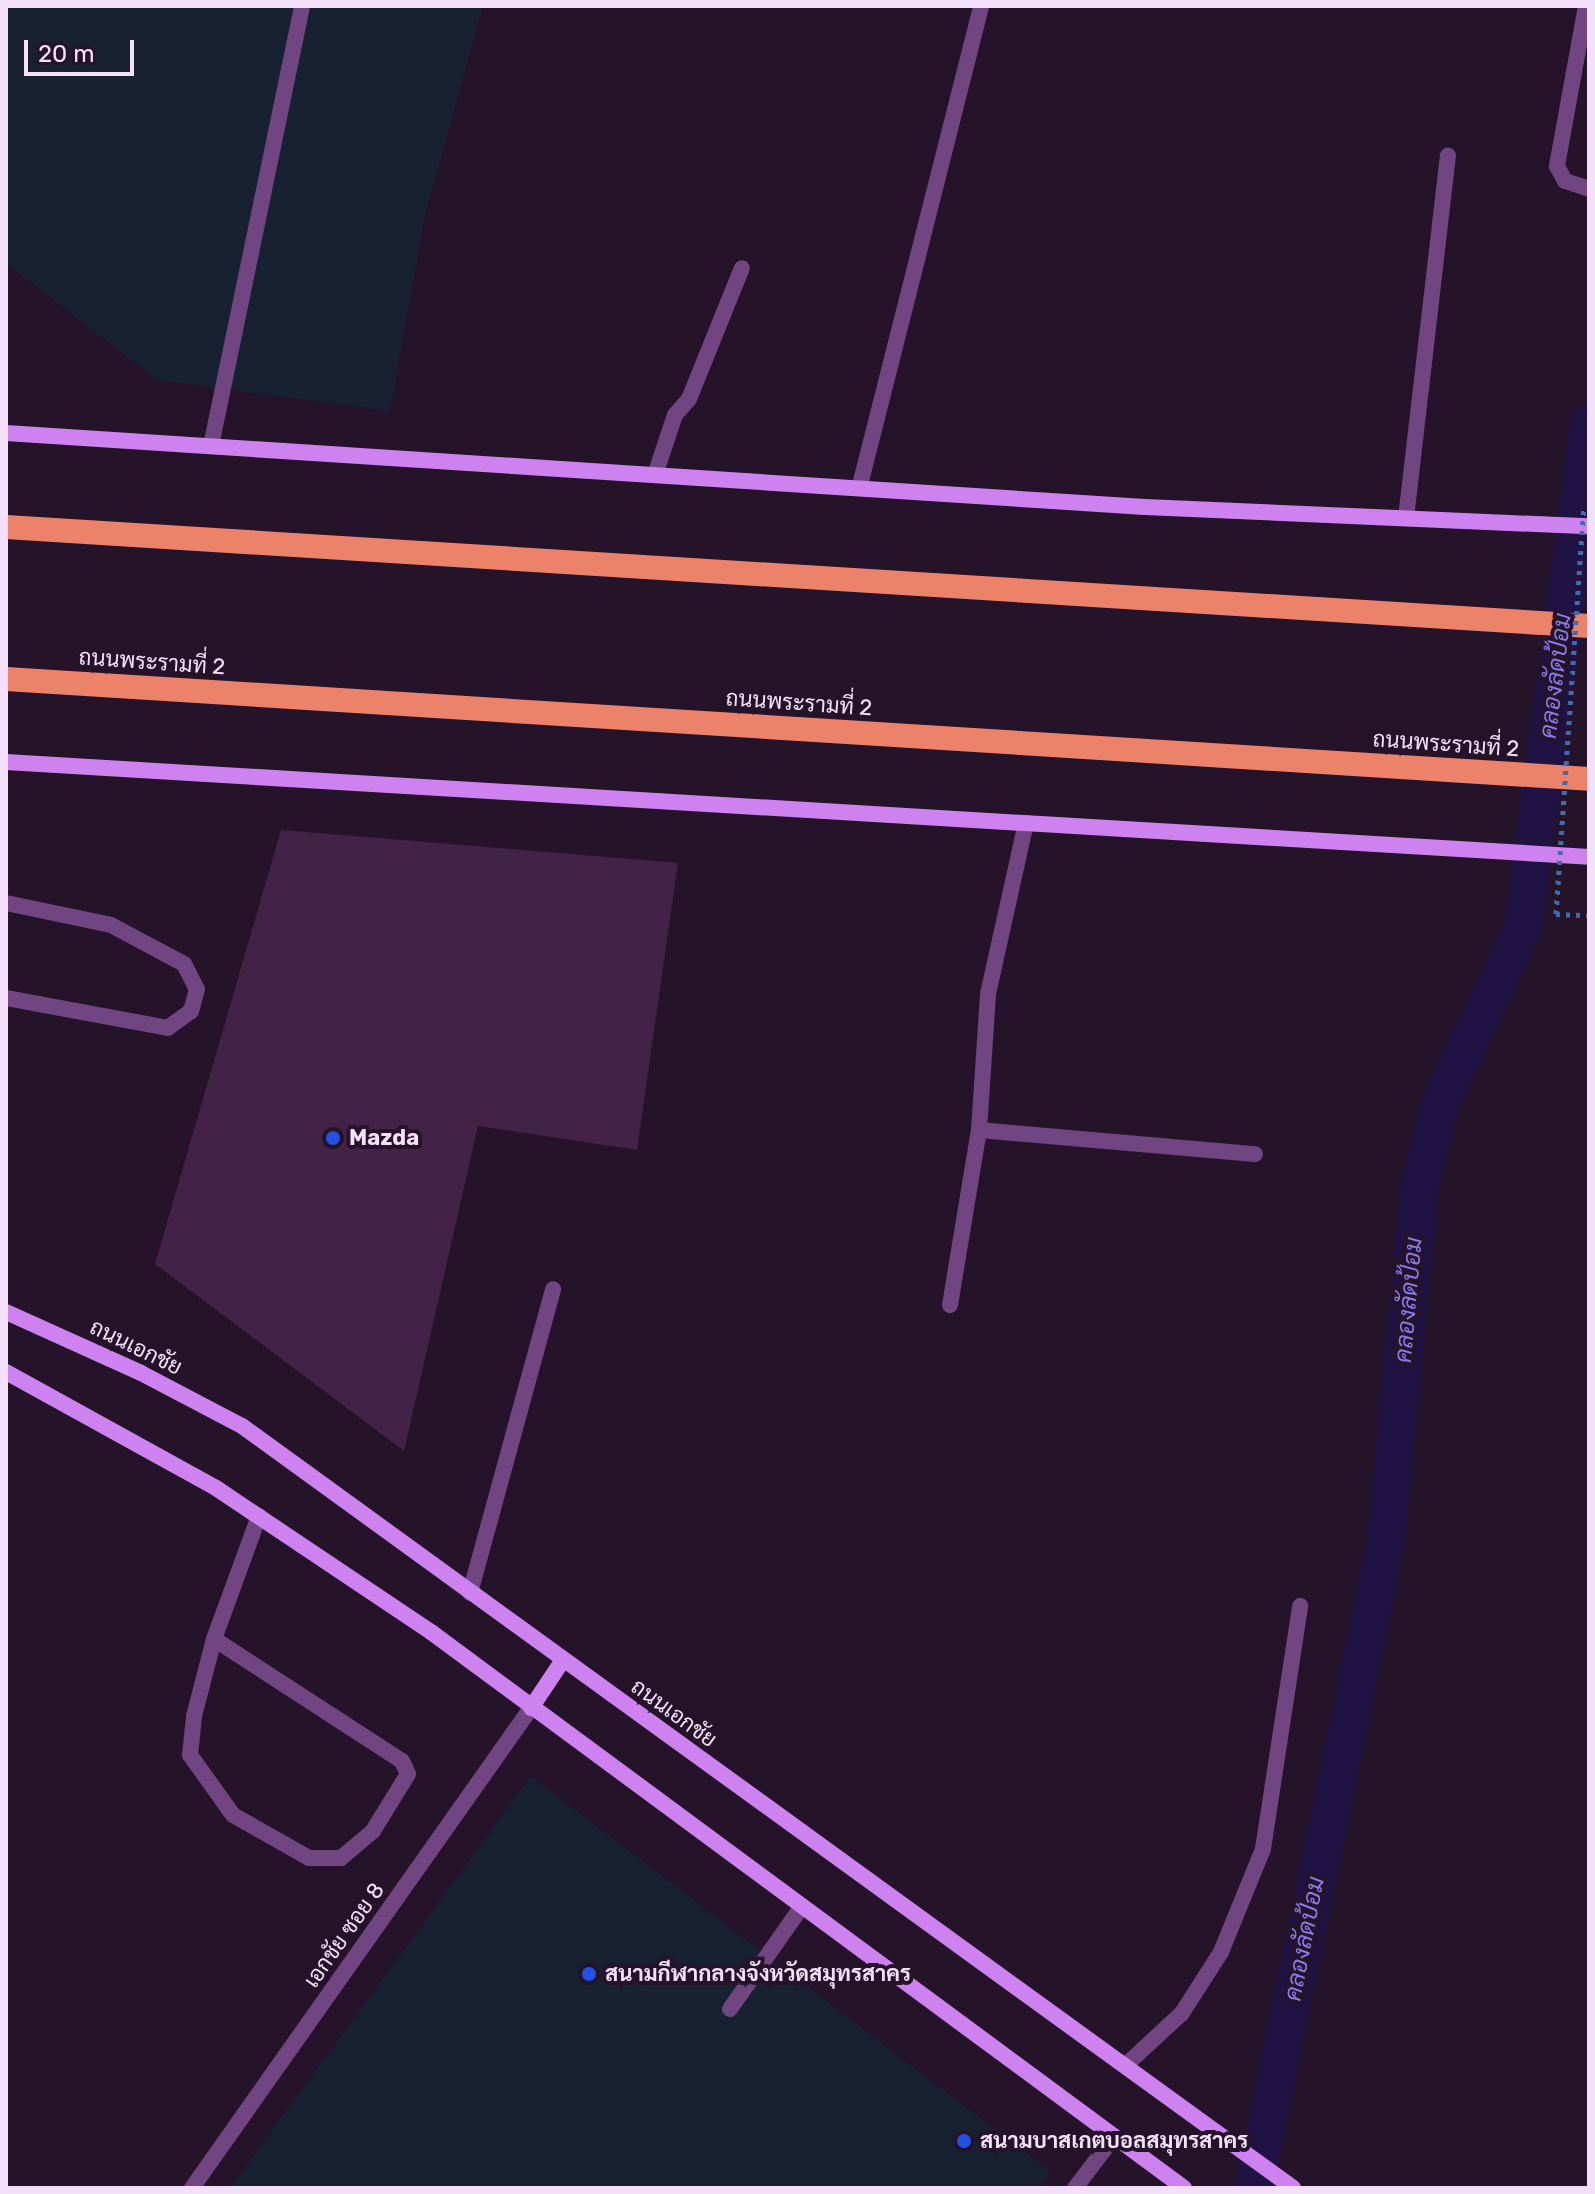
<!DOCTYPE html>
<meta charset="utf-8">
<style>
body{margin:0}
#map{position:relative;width:1595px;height:2194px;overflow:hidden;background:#251429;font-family:Rubik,Sarabun,sans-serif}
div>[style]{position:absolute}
.green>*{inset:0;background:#182132}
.canal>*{height:38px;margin:-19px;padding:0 19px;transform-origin:19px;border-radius:19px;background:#211244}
.building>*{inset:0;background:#422247}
.path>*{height:5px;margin-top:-2.5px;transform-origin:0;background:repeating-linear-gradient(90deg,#406cae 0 4px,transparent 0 10px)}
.lane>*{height:16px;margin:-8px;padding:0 8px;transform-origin:8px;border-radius:8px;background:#704582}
.street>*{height:16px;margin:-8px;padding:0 8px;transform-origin:8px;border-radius:8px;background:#704582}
.secondary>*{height:16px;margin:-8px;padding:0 8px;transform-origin:8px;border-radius:8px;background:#ce82ef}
.highway>*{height:24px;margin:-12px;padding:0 12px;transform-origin:12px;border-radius:12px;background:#ec826a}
.path-bridge>*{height:5px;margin-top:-2.5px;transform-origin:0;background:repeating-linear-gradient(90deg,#406cae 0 4px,transparent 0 10px)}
.dots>*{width:22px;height:22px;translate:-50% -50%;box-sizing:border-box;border:4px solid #251429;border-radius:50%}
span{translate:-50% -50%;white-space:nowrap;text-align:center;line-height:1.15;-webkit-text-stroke:8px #251429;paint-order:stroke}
.street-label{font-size:22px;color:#f5e0fb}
.poi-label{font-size:22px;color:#f5e0fb;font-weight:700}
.left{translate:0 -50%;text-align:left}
.water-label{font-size:24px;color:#897aee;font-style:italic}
.frame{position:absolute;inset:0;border:8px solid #f5e0fb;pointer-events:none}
.scale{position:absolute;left:24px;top:40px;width:110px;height:36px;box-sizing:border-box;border:4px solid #f5e0fb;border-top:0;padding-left:10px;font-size:24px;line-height:28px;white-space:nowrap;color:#f5e0fb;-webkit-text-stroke:6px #251429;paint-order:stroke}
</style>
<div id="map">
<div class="green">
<div style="clip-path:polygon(6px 6px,483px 6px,425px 215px,390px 411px,157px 380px,6px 263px)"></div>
<div style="clip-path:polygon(531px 1776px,1051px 2172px,1038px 2188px,230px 2188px)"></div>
</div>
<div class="canal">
<div style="left:1254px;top:2188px;width:660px;rotate:-78.47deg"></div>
<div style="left:1386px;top:1541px;width:359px;rotate:-84.6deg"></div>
<div style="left:1420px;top:1184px;width:82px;rotate:-76deg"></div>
<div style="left:1440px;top:1104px;width:195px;rotate:-64.8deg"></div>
<div style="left:1523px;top:928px;width:509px;rotate:-82.55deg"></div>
</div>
<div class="building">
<div style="clip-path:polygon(281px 830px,678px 863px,637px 1150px,478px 1126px,404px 1451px,155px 1264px)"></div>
</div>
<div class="path">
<div style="left:1556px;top:914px;width:33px;rotate:2deg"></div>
</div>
<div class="lane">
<div style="left:1586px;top:6px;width:163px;rotate:100.3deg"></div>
<div style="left:1557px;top:166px;width:17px;rotate:62deg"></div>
<div style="left:1565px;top:181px;width:25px;rotate:18deg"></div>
<div style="left:211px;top:446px;width:449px;rotate:-78.3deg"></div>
<div style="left:655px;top:475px;width:63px;rotate:-71.6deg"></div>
<div style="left:675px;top:415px;width:21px;rotate:-49deg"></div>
<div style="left:689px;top:399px;width:141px;rotate:-68deg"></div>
<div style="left:860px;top:485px;width:494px;rotate:-75.8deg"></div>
<div style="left:1406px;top:518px;width:365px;rotate:-83.4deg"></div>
<div style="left:6px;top:903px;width:107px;rotate:11.8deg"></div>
<div style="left:111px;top:925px;width:83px;rotate:28.1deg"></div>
<div style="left:184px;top:964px;width:28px;rotate:63deg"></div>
<div style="left:197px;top:989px;width:23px;rotate:105deg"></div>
<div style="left:191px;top:1011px;width:29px;rotate:144deg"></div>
<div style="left:168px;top:1028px;width:165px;rotate:-169.5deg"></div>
<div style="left:979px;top:1130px;width:277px;rotate:5deg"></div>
<div style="left:470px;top:1593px;width:315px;rotate:-74.7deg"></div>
<div style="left:730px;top:2009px;width:122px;rotate:-55deg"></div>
<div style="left:1126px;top:2065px;width:76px;rotate:-42.9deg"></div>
<div style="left:1182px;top:2013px;width:72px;rotate:-57.4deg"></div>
<div style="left:1221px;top:1952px;width:111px;rotate:-67.8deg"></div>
<div style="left:1263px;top:1849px;width:246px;rotate:-81.3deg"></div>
</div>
<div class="street">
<div style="left:950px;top:1305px;width:177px;rotate:-80.6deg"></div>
<div style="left:979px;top:1130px;width:136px;rotate:-86.2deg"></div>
<div style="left:988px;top:994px;width:175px;rotate:-77.5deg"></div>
<div style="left:214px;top:1639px;width:224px;rotate:33deg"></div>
<div style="left:402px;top:1761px;width:14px;rotate:65deg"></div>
<div style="left:408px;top:1774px;width:67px;rotate:121.6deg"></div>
<div style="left:373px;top:1831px;width:42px;rotate:139.8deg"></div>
<div style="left:341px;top:1858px;width:32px;rotate:180deg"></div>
<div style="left:309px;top:1858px;width:87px;rotate:-150.5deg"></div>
<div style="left:233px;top:1815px;width:74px;rotate:-125.6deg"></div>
<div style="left:190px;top:1755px;width:39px;rotate:-84deg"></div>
<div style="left:194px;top:1716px;width:80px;rotate:-75.4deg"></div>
<div style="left:214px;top:1639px;width:131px;rotate:-69.9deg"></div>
<div style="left:192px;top:2188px;width:588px;rotate:-54.77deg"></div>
<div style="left:1075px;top:2188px;width:64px;rotate:-52.6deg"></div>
</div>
<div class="secondary">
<div style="left:6px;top:433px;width:1141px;rotate:3.72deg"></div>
<div style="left:1145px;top:507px;width:444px;rotate:2.5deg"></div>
<div style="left:6px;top:762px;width:1586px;rotate:3.43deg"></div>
<div style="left:6px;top:1312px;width:148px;rotate:24.3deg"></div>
<div style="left:141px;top:1373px;width:114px;rotate:27.7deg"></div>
<div style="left:242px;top:1426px;width:1298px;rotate:35.94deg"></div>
<div style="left:6px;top:1372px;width:240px;rotate:28.9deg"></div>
<div style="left:216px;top:1488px;width:259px;rotate:33.8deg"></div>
<div style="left:431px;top:1632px;width:936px;rotate:36.44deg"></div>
<div style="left:531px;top:1708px;width:58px;rotate:-56.3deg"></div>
</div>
<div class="highway">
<div style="left:6px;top:527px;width:1586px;rotate:3.58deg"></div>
<div style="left:6px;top:679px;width:1586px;rotate:3.61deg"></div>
</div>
<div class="path-bridge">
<div style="left:1556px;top:914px;width:408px;rotate:-86.1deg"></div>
</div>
<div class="dots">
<div style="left:333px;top:1138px;background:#2350e3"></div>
<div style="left:589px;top:1974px;background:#2350e3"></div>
<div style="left:964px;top:2141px;background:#2350e3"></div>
</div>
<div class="street-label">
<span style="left:152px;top:662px;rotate:4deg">ถนนพระรามที่ 2</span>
<span style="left:799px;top:703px;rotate:4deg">ถนนพระรามที่ 2</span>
<span style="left:1446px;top:744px;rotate:4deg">ถนนพระรามที่ 2</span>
<span style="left:136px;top:1347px;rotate:26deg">ถนนเอกชัย</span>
<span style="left:674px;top:1713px;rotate:36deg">ถนนเอกชัย</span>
<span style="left:344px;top:1935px;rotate:-55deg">เอกชัย ซอย 8</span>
</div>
<div class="poi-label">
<span class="left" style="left:349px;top:1138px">Mazda</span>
<span class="left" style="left:605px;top:1974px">สนามกีฬากลางจังหวัดสมุทรสาคร</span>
<span class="left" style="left:980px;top:2141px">สนามบาสเกตบอลสมุทรสาคร</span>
</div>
<div class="water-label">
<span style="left:1556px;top:676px;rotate:-83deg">คลองลัดป้อม</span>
<span style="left:1409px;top:1300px;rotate:-85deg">คลองลัดป้อม</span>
<span style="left:1305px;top:1939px;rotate:-79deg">คลองลัดป้อม</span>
</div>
<div class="frame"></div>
<div class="scale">20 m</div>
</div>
